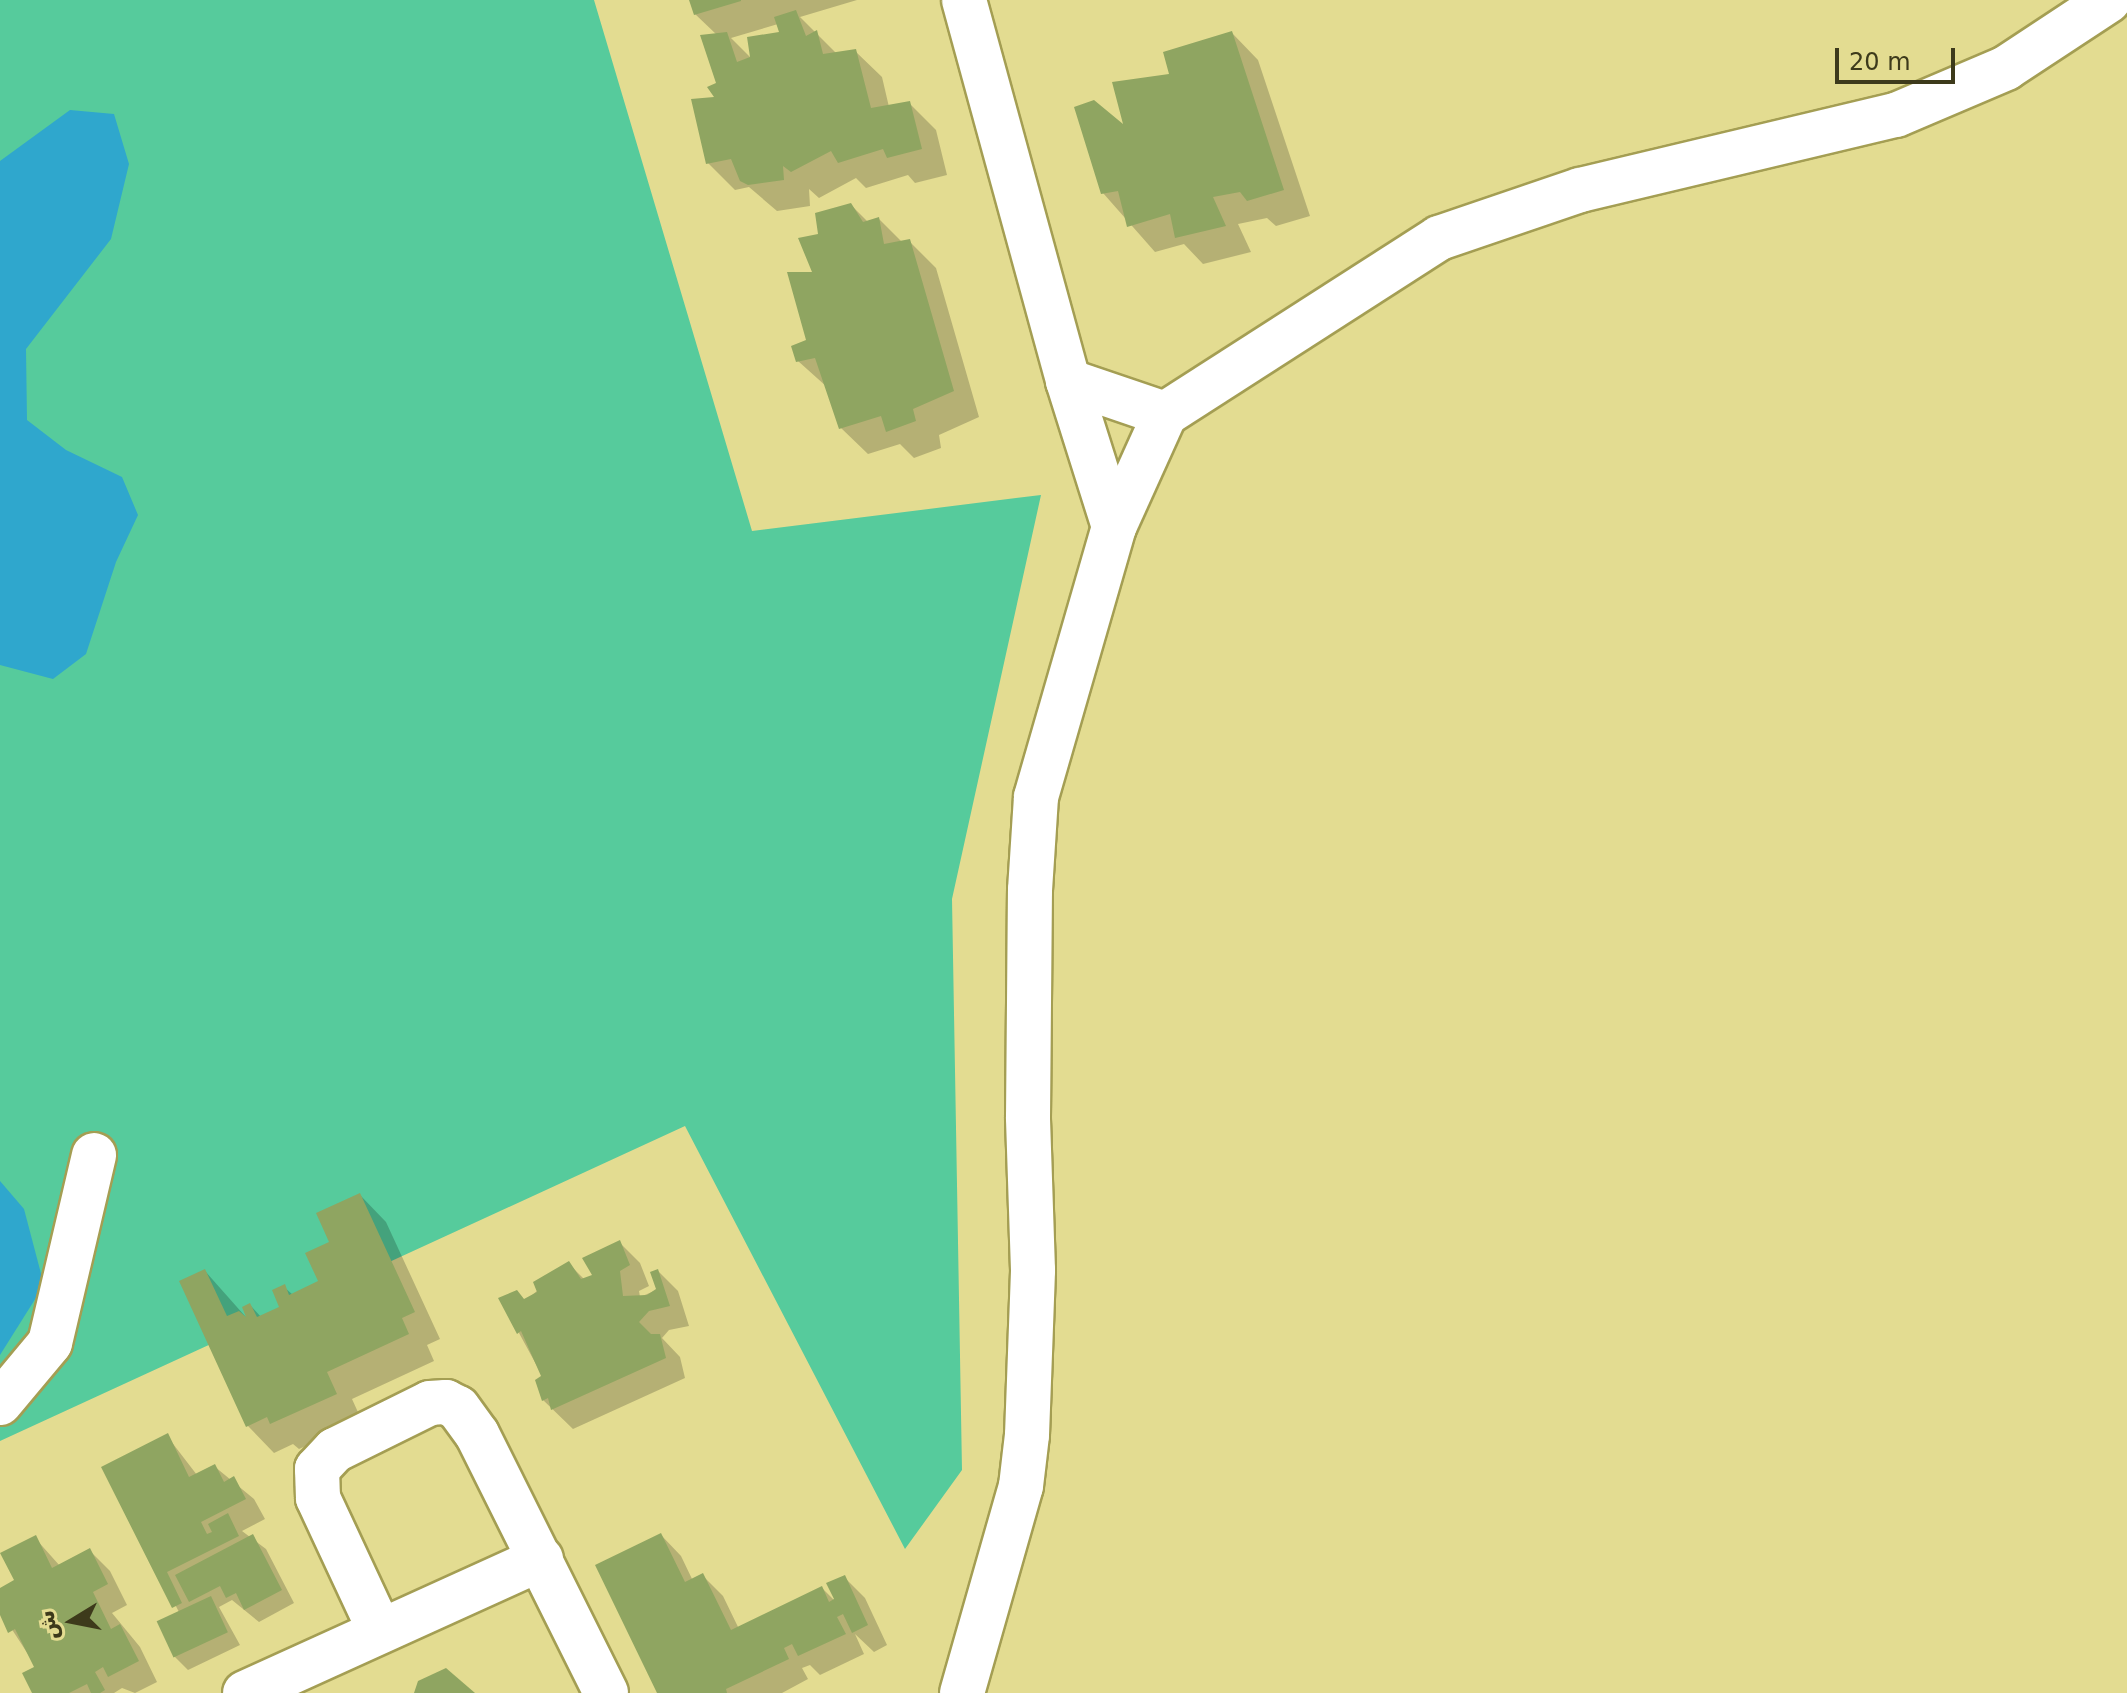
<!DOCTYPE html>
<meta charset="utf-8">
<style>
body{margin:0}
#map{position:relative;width:2127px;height:1693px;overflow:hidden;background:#e3dc91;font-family:"DejaVu Sans","Noto Sans Arabic",sans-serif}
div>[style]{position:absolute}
.green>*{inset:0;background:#56cb9c}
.water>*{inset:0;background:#2fa7cd}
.shadow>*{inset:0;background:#0003}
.building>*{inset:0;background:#8fa561;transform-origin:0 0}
.roads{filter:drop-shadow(2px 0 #a49e53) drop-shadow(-2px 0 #a49e53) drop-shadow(0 2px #a49e53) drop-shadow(0 -2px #a49e53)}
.minor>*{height:44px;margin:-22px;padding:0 22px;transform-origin:22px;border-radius:22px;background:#fff}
span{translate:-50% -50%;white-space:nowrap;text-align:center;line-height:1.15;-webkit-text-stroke:6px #e3dc91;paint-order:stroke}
.north{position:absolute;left:32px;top:1581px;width:80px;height:80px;-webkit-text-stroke:6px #e3dc91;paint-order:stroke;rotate:260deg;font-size:22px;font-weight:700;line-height:32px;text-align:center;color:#3d3a1b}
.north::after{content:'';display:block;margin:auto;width:28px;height:36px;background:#3d3a1b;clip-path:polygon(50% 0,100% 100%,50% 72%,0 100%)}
.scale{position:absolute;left:1835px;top:48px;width:120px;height:36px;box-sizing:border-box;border:4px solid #3d3a1b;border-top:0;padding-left:10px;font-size:24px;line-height:28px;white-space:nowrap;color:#3d3a1b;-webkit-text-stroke:6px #e3dc91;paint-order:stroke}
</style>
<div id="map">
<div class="green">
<div style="clip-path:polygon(0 0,594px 0,752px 531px,1041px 495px,952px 899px,962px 1470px,905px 1549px,685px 1126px,0 1441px)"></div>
</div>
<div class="water">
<div style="clip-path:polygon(70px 110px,114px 114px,129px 164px,111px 239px,26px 349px,27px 420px,66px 450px,122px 477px,138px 515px,116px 562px,86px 654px,53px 679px,0 665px,0 161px)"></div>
<div style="clip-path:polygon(0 1181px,24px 1209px,44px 1285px,0 1355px)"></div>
</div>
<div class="shadow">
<div style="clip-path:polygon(evenodd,691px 0,857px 0,800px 17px,837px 54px,855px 51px,882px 77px,889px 107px,909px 103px,936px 130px,947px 175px,915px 183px,908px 175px,866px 188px,856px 178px,819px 198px,809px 189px,810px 206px,777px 211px,749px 187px,735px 190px,708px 163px,719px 85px,717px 35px,695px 14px,691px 0,778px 24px,781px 34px,753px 60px,731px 38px,778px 24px)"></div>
<div style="clip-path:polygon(1232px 33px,1258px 60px,1310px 216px,1276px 226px,1267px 218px,1238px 224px,1251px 252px,1203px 264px,1184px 244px,1155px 252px,1103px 193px,1127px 129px,1171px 76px)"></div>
<div style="clip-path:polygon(851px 205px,868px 222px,879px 219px,902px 242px,909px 241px,936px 268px,979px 417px,939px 435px,941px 448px,914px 458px,900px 444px,868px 454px,841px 428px,827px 387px,798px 361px,808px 341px,821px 236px)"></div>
<div style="clip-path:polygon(360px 1195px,386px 1222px,440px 1339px,427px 1345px,434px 1361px,352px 1399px,362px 1421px,299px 1449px,293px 1444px,274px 1453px,248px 1426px,205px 1271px,252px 1324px,250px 1305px,261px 1317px,282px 1308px,284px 1287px,293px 1295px,321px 1282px,332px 1243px)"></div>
<div style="clip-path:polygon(620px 1243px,640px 1263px,649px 1286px,639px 1291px,640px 1297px,659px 1289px,658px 1271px,678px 1291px,689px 1326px,669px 1330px,662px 1338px,680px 1357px,685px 1378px,573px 1429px,543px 1400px,543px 1377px,519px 1333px,525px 1301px,569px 1264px,585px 1280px,595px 1276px)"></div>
<div style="clip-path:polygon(167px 1436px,197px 1475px,214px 1466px,254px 1499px,265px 1519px,242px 1531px,266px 1549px,294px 1603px,259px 1622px,232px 1600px,219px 1607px,240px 1645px,188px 1670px,175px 1657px,180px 1614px,104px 1467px)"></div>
<div style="clip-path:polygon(661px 1535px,681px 1556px,693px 1581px,703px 1576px,723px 1596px,739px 1629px,822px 1588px,837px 1603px,844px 1577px,865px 1598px,887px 1645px,874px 1652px,855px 1634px,864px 1654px,820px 1675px,810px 1665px,802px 1668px,808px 1679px,782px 1693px,659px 1693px)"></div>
<div style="clip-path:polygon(35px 1538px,60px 1566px,90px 1551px,110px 1571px,127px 1605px,112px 1613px,140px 1647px,157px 1682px,135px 1693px,122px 1688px,114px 1693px,35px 1693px,37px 1668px,0 1611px,0 1590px,17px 1581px)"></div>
</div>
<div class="building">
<div style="clip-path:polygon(689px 0,741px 0,741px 1px,694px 15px)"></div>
<div style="clip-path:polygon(796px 10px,806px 36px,817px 30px,823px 54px,856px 49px,871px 108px,910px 101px,922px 149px,887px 158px,883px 149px,838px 163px,831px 151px,791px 172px,783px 166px,784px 180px,748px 185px,740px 181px,731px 159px,706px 164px,691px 99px,714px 97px,707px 87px,716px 83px,700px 35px,727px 32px,737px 62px,750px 57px,747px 37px,779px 32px,774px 17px)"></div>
<div style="clip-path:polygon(1232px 31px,1284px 190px,1247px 201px,1240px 192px,1213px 197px,1226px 226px,1175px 238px,1170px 214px,1127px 227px,1118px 191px,1101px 194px,1074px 107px,1094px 100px,1123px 124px,1112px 82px,1169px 74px,1163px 52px)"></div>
<div style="clip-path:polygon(851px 203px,863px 222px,879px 217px,884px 244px,910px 239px,954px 391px,913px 409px,916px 421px,886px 432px,881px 416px,839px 429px,815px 358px,796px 362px,791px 346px,806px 340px,787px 272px,812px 272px,798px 238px,818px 234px,815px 213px)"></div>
<div style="clip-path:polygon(360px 1193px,415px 1312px,402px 1318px,409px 1334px,327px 1372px,337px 1394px,270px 1424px,267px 1417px,246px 1427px,179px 1281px,205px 1269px,227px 1316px,239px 1311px,246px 1317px,242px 1307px,250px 1303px,257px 1317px,279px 1307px,272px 1290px,285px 1284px,289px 1295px,318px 1281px,305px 1253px,329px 1242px,316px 1213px)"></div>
<div style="clip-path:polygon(620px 1240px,630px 1265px,620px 1271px,623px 1296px,647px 1295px,656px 1289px,650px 1272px,658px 1269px,670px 1306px,649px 1311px,639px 1322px,651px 1334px,660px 1334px,666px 1358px,551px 1410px,548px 1398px,542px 1401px,535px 1380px,541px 1376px,521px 1331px,517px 1334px,498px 1298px,517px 1290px,524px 1299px,537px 1292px,533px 1282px,569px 1261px,581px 1279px,592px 1275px,582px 1258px)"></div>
<div style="clip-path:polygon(168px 1433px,189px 1477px,215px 1464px,224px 1482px,234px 1476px,246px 1499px,201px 1522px,207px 1534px,212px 1532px,208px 1524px,228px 1513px,239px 1536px,167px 1572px,182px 1603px,172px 1608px,101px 1467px)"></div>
<div style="clip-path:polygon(661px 1533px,685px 1582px,703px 1573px,731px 1630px,822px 1586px,829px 1602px,834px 1599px,826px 1583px,845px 1575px,868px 1625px,852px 1633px,843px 1614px,837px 1617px,846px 1634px,798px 1656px,792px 1644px,784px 1648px,789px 1659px,726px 1689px,727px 1693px,657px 1693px,595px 1565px)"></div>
<div style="clip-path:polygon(253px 1534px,282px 1590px,244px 1610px,236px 1593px,226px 1598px,220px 1586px,189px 1602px,175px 1575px)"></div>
<div style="clip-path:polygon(36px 1535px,52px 1568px,90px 1548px,108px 1584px,93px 1592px,111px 1629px,120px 1624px,139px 1661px,108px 1677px,103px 1667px,95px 1672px,105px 1690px,100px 1693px,91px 1693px,87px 1684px,69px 1693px,32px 1693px,22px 1673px,34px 1667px,15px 1629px,8px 1633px,0 1615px,0 1588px,14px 1580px,0 1553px)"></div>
<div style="left:211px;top:1596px;width:40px;height:60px;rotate:65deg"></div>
<div style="clip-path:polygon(446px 1668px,475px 1693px,414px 1693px,418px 1681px)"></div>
</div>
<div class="roads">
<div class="minor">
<div style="left:964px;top:0;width:395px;rotate:74.7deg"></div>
<div style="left:1068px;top:381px;width:153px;rotate:72.5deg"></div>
<div style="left:1068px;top:381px;width:102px;rotate:18.8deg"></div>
<div style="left:0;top:1403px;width:78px;rotate:-50.2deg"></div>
<div style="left:50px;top:1343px;width:193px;rotate:-76.8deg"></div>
<div style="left:380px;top:1631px;width:147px;rotate:-115deg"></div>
<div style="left:318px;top:1498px;width:29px;rotate:-92deg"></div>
<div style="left:317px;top:1469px;width:26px;rotate:-47deg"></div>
<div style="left:335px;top:1450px;width:106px;rotate:-26.3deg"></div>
<div style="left:430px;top:1403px;width:16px;rotate:-4deg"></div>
<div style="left:446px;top:1402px;width:13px;rotate:27deg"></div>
<div style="left:458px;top:1408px;width:32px;rotate:54deg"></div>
<div style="left:477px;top:1434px;width:289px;rotate:63.5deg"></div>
<div style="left:245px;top:1693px;width:325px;rotate:-24.4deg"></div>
<div style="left:962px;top:1693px;width:215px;rotate:-74.1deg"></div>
<div style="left:1021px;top:1486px;width:51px;rotate:-83.3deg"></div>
<div style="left:1027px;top:1435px;width:165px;rotate:-87.9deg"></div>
<div style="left:1033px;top:1270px;width:153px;rotate:-91.9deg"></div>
<div style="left:1028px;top:1117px;width:227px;rotate:-89.5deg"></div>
<div style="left:1030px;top:890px;width:93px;rotate:-86.3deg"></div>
<div style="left:1036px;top:797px;width:281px;rotate:-73.9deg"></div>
<div style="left:1114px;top:527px;width:124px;rotate:-65.7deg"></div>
<div style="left:1165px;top:414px;width:326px;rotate:-32.7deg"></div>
<div style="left:1439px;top:238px;width:149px;rotate:-18.8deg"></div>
<div style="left:1580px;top:190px;width:325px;rotate:-13.4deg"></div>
<div style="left:1896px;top:115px;width:120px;rotate:-23.1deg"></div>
<div style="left:2006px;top:68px;width:123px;rotate:-33.4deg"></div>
</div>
</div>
<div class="north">ش</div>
<div class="scale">20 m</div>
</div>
